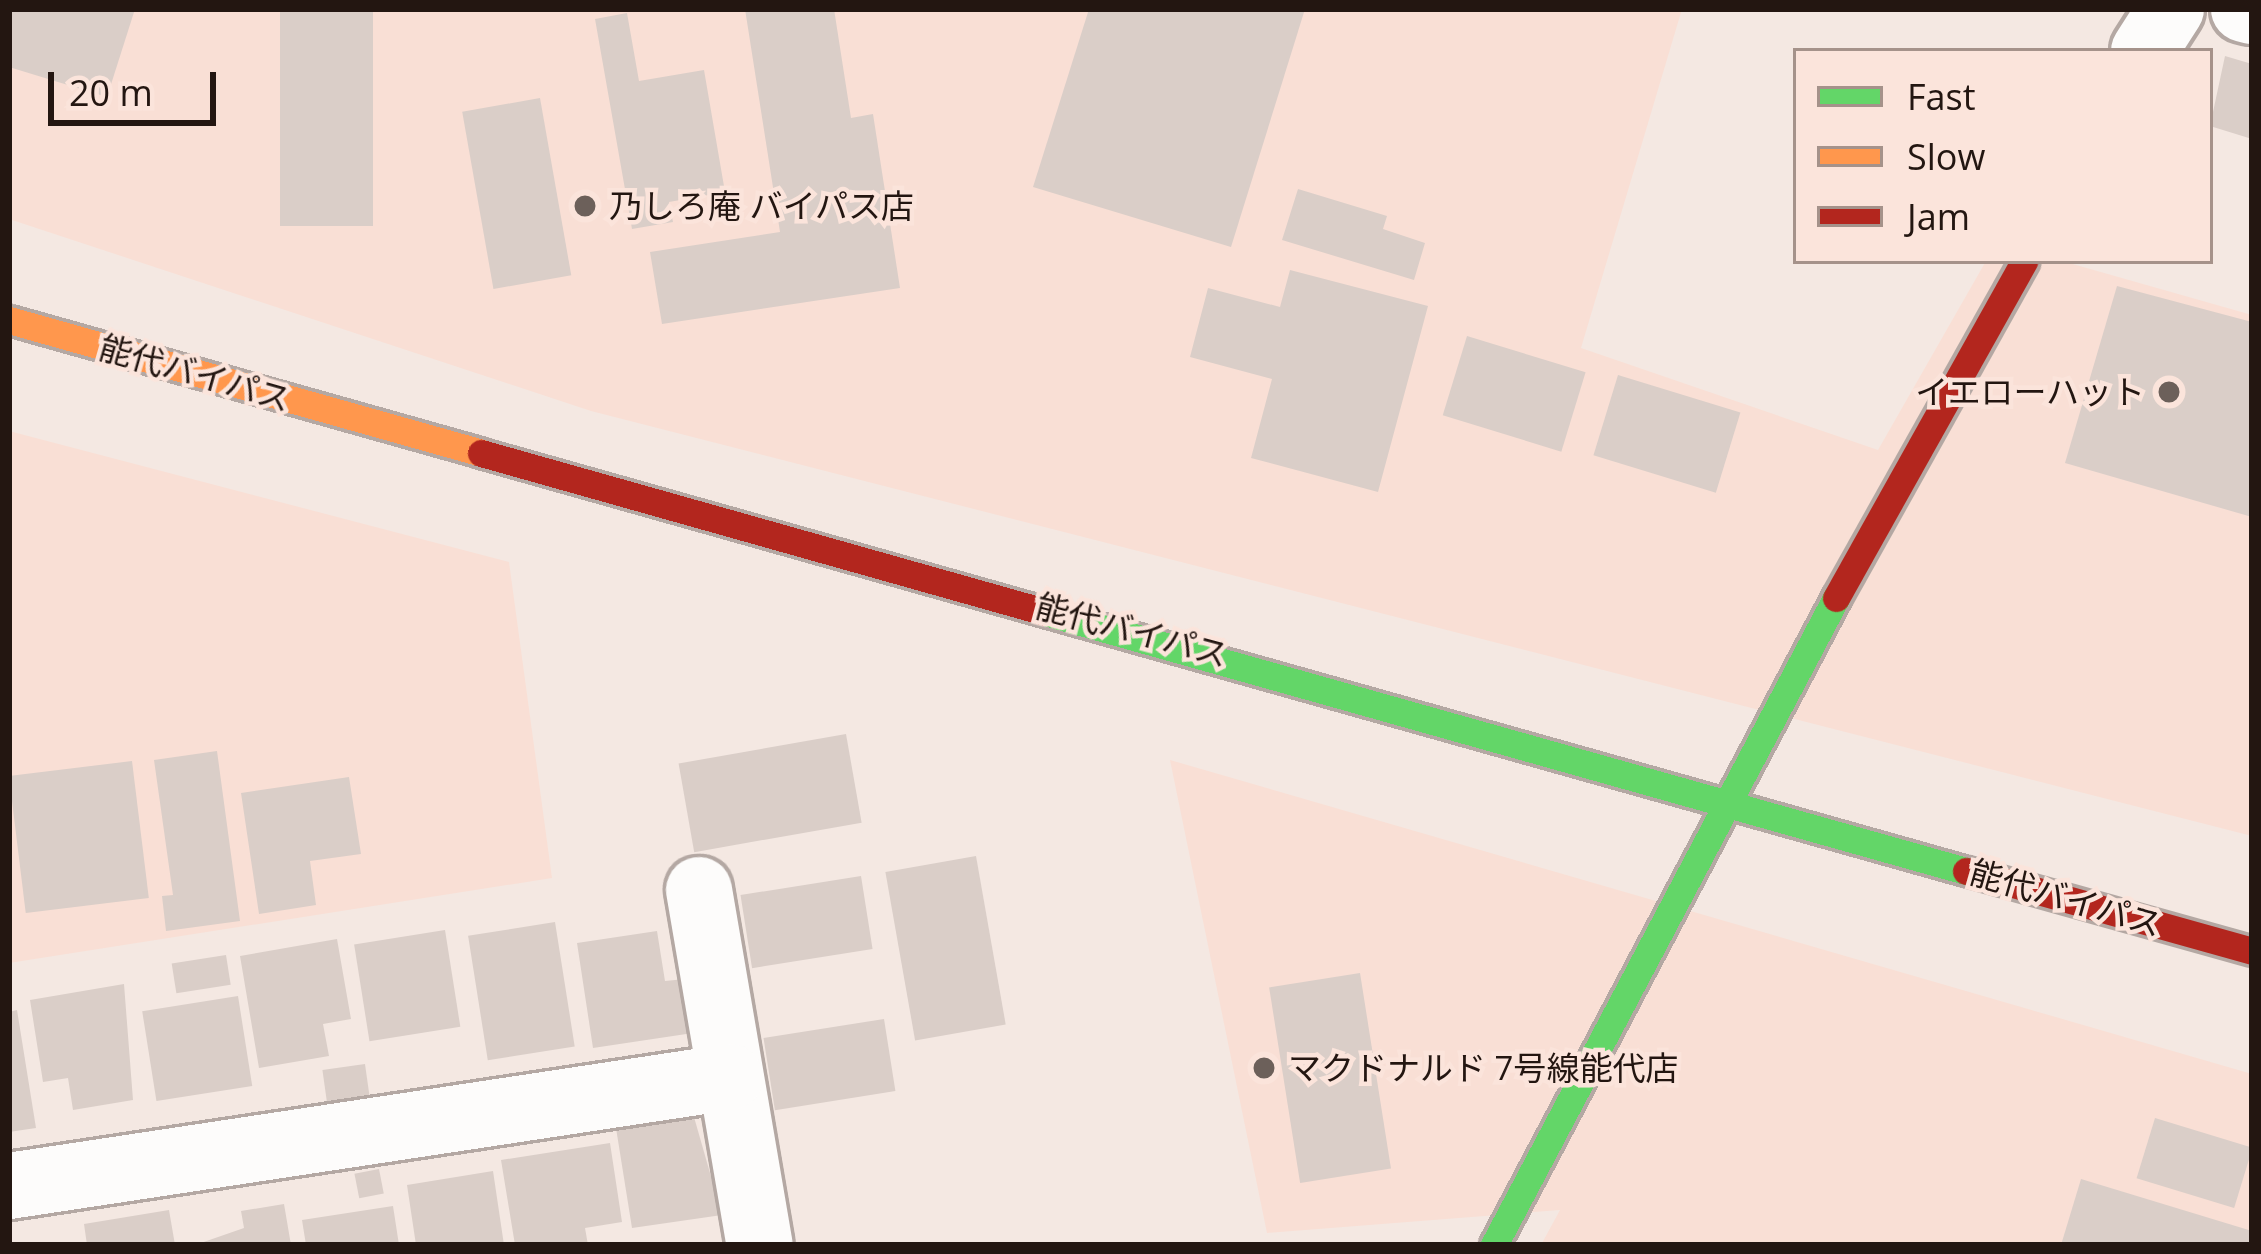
<!DOCTYPE html>
<meta charset="utf-8">
<style>
body{margin:0}
#map{position:relative;width:2261px;height:1254px;overflow:hidden;background:#f4e8e2;font-family:"Open Sans","Noto Sans JP",sans-serif}
div>[style]{position:absolute}
.built>*{inset:0;background:#f9dfd5}
.building>*{inset:0;background:#dacec8;transform-origin:0 0}
.roads{filter:drop-shadow(3px 0 #b4a8a3) drop-shadow(-3px 0 #b4a8a3) drop-shadow(0 3px #b4a8a3) drop-shadow(0 -3px #b4a8a3)}
.street>*{height:66px;margin:-33px;padding:0 33px;transform-origin:33px;border-radius:33px;background:#fdfcfb}
.fast>*{height:27px;margin:-13.5px;padding:0 13.5px;transform-origin:13.5px;border-radius:13.5px;background:#63d668}
.slow>*{height:27px;margin:-13.5px;padding:0 13.5px;transform-origin:13.5px;border-radius:13.5px;background:#ff974d}
.jam>*{height:27px;margin:-13.5px;padding:0 13.5px;transform-origin:13.5px;border-radius:13.5px;background:#b3261e}
.dots>*{width:33px;height:33px;translate:-50% -50%;box-sizing:border-box;border:6px solid #fbe4db;border-radius:50%}
span{translate:-50% -50%;white-space:nowrap;text-align:center;line-height:1.15;-webkit-text-stroke:9px #fbe4db;paint-order:stroke}
.poi-label{font-size:33px;color:#231611}
.left{translate:0 -50%;text-align:left}
.right{translate:-100% -50%;text-align:right}
.street-label{font-size:33px;color:#231611}
.frame{position:absolute;inset:0;border:12px solid #231611;pointer-events:none}
.legend{position:absolute;left:1793px;top:48px;width:420px;height:216px;box-sizing:border-box;background:#fbe4db;border:3px solid #a5928a;margin:0;padding:15px 21px;list-style:none;font-size:36px;color:#231611}
.legend li{display:flex;align-items:center;gap:24px;height:60px}
.legend b{width:60px;border:3px solid #a5928a}
.scale{position:absolute;left:48px;top:72px;width:168px;height:54px;box-sizing:border-box;border:6px solid #231611;border-top:0;padding-left:15px;font-size:36px;line-height:42px;white-space:nowrap;color:#231611;-webkit-text-stroke:9px #fbe4db;paint-order:stroke}
</style>
<div id="map">
<div class="built">
<div style="clip-path:polygon(9px 9px,1682px 9px,1581px 348px,1878px 450px,1986px 261px,2062px 261px,2252px 315px,2252px 836px,591px 411px,9px 219px)"></div>
<div style="clip-path:polygon(9px 431px,509px 562px,552px 878px,9px 963px)"></div>
<div style="clip-path:polygon(1170px 760px,2252px 1074px,2252px 1245px,1541px 1245px,1560px 1210px,1267px 1233px)"></div>
</div>
<div class="building">
<div style="clip-path:polygon(9px 9px,135px 9px,107px 97px,9px 67px)"></div>
<div style="left:280px;top:9px;width:93px;height:217px"></div>
<div style="clip-path:polygon(745px 9px,834px 9px,851px 118px,873px 114px,900px 288px,662px 324px,650px 252px,780px 232px)"></div>
<div style="clip-path:polygon(1089px 9px,1305px 9px,1231px 247px,1033px 187px)"></div>
<div style="clip-path:polygon(627px 13px,639px 81px,704px 70px,725px 192px,669px 202px,673px 222px,632px 229px,595px 19px)"></div>
<div style="clip-path:polygon(2225px 56px,2252px 64px,2252px 139px,2210px 126px)"></div>
<div style="left:540px;top:98px;width:180px;height:79px;rotate:80deg"></div>
<div style="clip-path:polygon(1298px 189px,1387px 216px,1383px 229px,1425px 243px,1414px 280px,1282px 240px)"></div>
<div style="clip-path:polygon(1290px 270px,1428px 306px,1378px 492px,1251px 458px,1272px 379px,1190px 357px,1208px 288px,1280px 307px)"></div>
<div style="clip-path:polygon(2117px 286px,2252px 322px,2252px 517px,2065px 463px)"></div>
<div style="left:1467px;top:336px;width:124px;height:83px;rotate:17deg"></div>
<div style="left:1618px;top:375px;width:128px;height:84px;rotate:17deg"></div>
<div style="left:846px;top:734px;width:90px;height:170px;rotate:80deg"></div>
<div style="clip-path:polygon(217px 751px,240px 921px,166px 931px,162px 896px,173px 895px,154px 760px)"></div>
<div style="left:132px;top:761px;width:138px;height:124px;rotate:83deg"></div>
<div style="clip-path:polygon(349px 777px,361px 854px,310px 861px,316px 905px,259px 914px,241px 793px)"></div>
<div style="left:976px;top:856px;width:171px;height:92px;rotate:80deg"></div>
<div style="left:861px;top:876px;width:74px;height:122px;rotate:81deg"></div>
<div style="left:555px;top:922px;width:126px;height:88px;rotate:81deg"></div>
<div style="left:445px;top:930px;width:98px;height:92px;rotate:81deg"></div>
<div style="clip-path:polygon(657px 931px,665px 981px,685px 979px,693px 1033px,593px 1048px,577px 943px)"></div>
<div style="clip-path:polygon(337px 939px,351px 1019px,323px 1024px,329px 1056px,259px 1068px,240px 956px)"></div>
<div style="left:226px;top:955px;width:30px;height:55px;rotate:81deg"></div>
<div style="left:1360px;top:973px;width:198px;height:92px;rotate:81deg"></div>
<div style="clip-path:polygon(124px 984px,133px 1100px,73px 1110px,68px 1078px,43px 1082px,30px 1000px)"></div>
<div style="left:238px;top:996px;width:91px;height:97px;rotate:81deg"></div>
<div style="clip-path:polygon(17px 1010px,36px 1128px,9px 1132px,9px 1012px)"></div>
<div style="left:884px;top:1019px;width:73px;height:122px;rotate:81deg"></div>
<div style="left:365px;top:1064px;width:50px;height:43px;rotate:82deg"></div>
<div style="clip-path:polygon(694px 1117px,722px 1215px,632px 1228px,616px 1128px)"></div>
<div style="left:2155px;top:1118px;width:102px;height:63px;rotate:17deg"></div>
<div style="clip-path:polygon(610px 1143px,622px 1222px,585px 1228px,588px 1245px,515px 1245px,501px 1160px)"></div>
<div style="left:379px;top:1169px;width:25px;height:25px;rotate:79deg"></div>
<div style="clip-path:polygon(493px 1171px,504px 1245px,416px 1245px,407px 1185px)"></div>
<div style="clip-path:polygon(2081px 1179px,2252px 1231px,2252px 1245px,2061px 1245px)"></div>
<div style="clip-path:polygon(284px 1204px,291px 1245px,195px 1245px,244px 1228px,241px 1211px)"></div>
<div style="clip-path:polygon(393px 1206px,399px 1245px,306px 1245px,302px 1220px)"></div>
<div style="clip-path:polygon(169px 1210px,175px 1245px,87px 1245px,84px 1224px)"></div>
</div>
<div class="roads">
<div class="street">
<div style="left:2244px;top:9px;width:8px;rotate:14deg"></div>
<div style="left:2144px;top:51px;width:50px;rotate:-57.3deg"></div>
<div style="left:699px;top:890px;width:360px;rotate:80.3deg"></div>
<div style="left:9px;top:1186px;width:729px;rotate:-8.6deg"></div>
</div>
<div class="fast">
<div style="left:1045px;top:612px;width:957px;rotate:15.71deg"></div>
<div style="left:1494px;top:1245px;width:732px;rotate:-62.14deg"></div>
</div>
<div class="slow">
<div style="left:9px;top:320px;width:490px;rotate:15.7deg"></div>
</div>
<div class="jam">
<div style="left:481px;top:453px;width:586px;rotate:15.74deg"></div>
<div style="left:1836px;top:598px;width:386px;rotate:-60.8deg"></div>
<div style="left:1966px;top:871px;width:297px;rotate:15.6deg"></div>
</div>
</div>
<div class="dots">
<div style="left:585px;top:206px;background:#6c605a"></div>
<div style="left:2169px;top:392px;background:#6c605a"></div>
<div style="left:1264px;top:1068px;background:#6c605a"></div>
</div>
<div class="poi-label">
<span class="left" style="left:609px;top:206px">乃しろ庵 バイパス店</span>
<span class="right" style="left:2145px;top:392px">イエローハット</span>
<span class="left" style="left:1288px;top:1068px">マクドナルド 7号線能代店</span>
</div>
<div class="street-label">
<span style="left:195px;top:373px;rotate:16deg">能代バイパス</span>
<span style="left:1132px;top:630px;rotate:15deg">能代バイパス</span>
<span style="left:2066px;top:898px;rotate:16deg">能代バイパス</span>
</div>
<div class="frame"></div>
<ul class="legend">
<li><b style="height:15px;background:#63d668"></b>Fast</li>
<li><b style="height:15px;background:#ff974d"></b>Slow</li>
<li><b style="height:15px;background:#b3261e"></b>Jam</li>
</ul>
<div class="scale">20 m</div>
</div>
